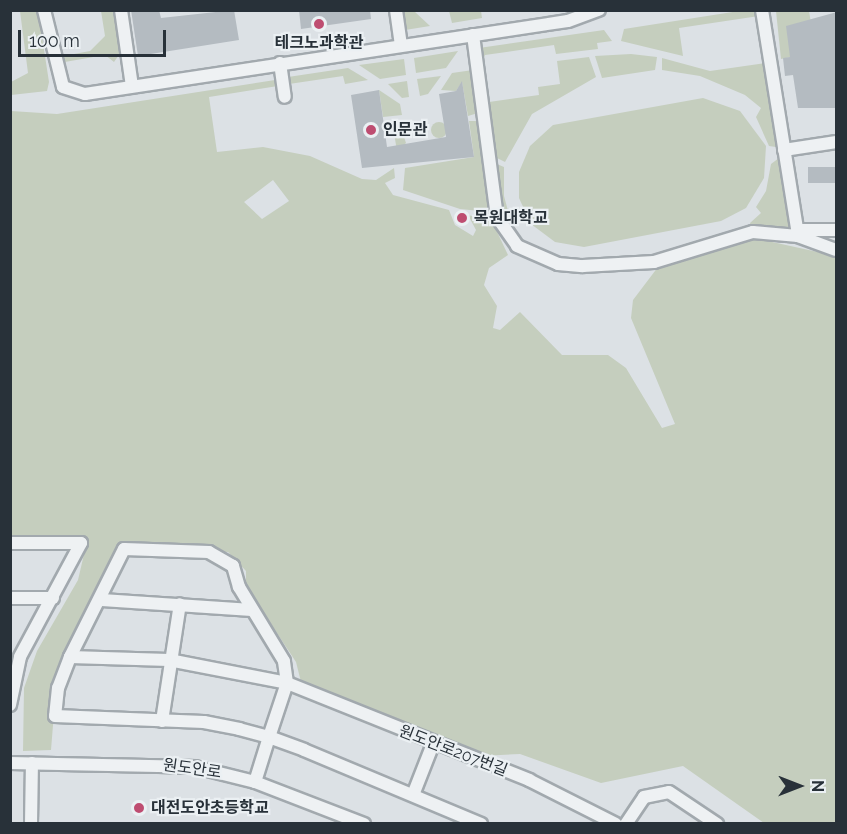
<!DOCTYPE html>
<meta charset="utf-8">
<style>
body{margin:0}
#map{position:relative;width:847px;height:834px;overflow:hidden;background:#dce1e5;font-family:Raleway,"Noto Sans KR",sans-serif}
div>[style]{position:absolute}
.green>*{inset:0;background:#c5cebe}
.round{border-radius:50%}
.building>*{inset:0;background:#b4bbc1;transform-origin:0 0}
.roads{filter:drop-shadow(2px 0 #a2a9ae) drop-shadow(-2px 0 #a2a9ae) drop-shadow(0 2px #a2a9ae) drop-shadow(0 -2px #a2a9ae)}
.minor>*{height:12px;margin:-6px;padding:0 6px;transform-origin:6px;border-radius:6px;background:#eef1f3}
.dots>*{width:16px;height:16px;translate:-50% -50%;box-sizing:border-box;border:3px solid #ebf0f3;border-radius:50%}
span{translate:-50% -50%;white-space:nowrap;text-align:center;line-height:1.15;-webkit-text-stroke:4.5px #ebf0f3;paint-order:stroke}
.poi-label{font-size:16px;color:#283139;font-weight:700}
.left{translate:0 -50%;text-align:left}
.street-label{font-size:16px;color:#283139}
.frame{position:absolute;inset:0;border:12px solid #283139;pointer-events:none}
.north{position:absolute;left:769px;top:756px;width:60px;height:60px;-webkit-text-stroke:4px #ebf0f3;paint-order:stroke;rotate:90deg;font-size:16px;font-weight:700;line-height:24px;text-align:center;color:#283139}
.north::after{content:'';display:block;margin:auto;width:21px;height:27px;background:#283139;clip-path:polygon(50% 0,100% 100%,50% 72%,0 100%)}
.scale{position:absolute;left:18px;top:30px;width:148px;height:27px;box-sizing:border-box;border:3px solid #283139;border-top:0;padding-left:8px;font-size:18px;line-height:21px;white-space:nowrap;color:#283139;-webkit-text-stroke:4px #ebf0f3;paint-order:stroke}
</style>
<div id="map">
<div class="green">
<div style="clip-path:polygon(20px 11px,38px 11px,49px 82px,47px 91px,11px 95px,11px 82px,28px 73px)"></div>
<div style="clip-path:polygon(101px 11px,115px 11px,121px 52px,114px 62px,105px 55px,59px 63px,58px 57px,90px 51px,105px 36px)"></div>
<div style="clip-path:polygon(402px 11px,414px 11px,430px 26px,405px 30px)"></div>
<div style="clip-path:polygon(449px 11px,481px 11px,482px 18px,452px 23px)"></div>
<div style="clip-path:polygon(739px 11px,758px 11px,759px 16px,679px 28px,683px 56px,621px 41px,624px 29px)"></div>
<div style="clip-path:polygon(776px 11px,809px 11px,811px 23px,791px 57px,781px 59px)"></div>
<div style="clip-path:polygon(604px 30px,612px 41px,597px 43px,598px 49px,556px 54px,554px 45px,485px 55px,482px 62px,479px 48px)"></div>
<div style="clip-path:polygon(458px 51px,446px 68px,416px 73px,414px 58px)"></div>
<div style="clip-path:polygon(631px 54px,657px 57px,655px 70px,602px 78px,595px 56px)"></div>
<div style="clip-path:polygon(589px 57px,596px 77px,532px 114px,505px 162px,491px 155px,486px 96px,489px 102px,539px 95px,538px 87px,560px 84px,557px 61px)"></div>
<div style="clip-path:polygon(662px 58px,710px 71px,766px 63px,776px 147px,769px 146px,756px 117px,761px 108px,745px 95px,700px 76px,662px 70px)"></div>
<div style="clip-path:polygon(404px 59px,406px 75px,380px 79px,359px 65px)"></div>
<div style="clip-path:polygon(348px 68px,368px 80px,345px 84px,343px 76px,289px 84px,288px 77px)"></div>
<div style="clip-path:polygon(473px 70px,478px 113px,468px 116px,462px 82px,456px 91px,441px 90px,452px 73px)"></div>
<div style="clip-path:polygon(441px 76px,428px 94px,420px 96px,417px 79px)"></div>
<div style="clip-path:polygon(evenodd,275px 80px,278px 86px,209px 97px,217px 152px,263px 147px,310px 156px,362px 179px,376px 180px,394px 168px,395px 178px,385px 183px,393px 195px,449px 210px,455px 225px,473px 236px,476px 230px,468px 215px,492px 221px,508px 255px,489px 268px,484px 285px,497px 306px,493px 328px,500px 330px,520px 312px,562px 355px,608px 355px,626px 368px,662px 428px,675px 424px,631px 318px,633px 300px,658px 267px,754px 238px,836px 256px,836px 823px,764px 823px,683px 766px,601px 783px,520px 754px,481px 756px,302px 686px,296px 662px,246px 586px,246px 571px,228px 552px,122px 549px,56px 688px,51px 750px,23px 751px,24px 688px,37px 651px,78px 580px,88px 537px,11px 535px,11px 111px,57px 114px,275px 80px,273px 180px,289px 201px,262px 219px,244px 202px,273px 180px)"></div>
<div style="clip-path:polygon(407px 81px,409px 97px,402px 98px,388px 84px)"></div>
<div style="clip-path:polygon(379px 90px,400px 104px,402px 115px,383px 117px)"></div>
<div style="clip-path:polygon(703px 98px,740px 111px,766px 146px,764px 178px,746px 208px,721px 221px,584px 247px,555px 242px,531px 224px,519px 198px,519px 172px,530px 146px,553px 125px)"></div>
<div style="clip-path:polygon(469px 121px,479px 121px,490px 212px,460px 209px,403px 190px,405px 168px,474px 157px)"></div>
<div class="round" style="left:431px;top:122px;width:16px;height:16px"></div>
<div style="clip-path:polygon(400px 125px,406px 143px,397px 151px,393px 127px)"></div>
<div style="clip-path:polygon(779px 158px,781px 161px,793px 233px,751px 228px,750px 223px,761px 213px,756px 207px,766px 191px,771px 164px)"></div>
<div style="clip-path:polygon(492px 162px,504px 167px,504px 196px,514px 233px,504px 219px)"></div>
</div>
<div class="building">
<div style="clip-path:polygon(131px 10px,159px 10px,161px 18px,234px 10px,239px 40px,138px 56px)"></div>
<div style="clip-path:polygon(299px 10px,370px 10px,371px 19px,301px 29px)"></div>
<div style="clip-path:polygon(837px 12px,837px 108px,798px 108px,793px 75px,785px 76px,783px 58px,790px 57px,786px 26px)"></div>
<div style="clip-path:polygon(462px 81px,474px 157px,362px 168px,351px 95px,379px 90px,387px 147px,446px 137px,439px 94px,456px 91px)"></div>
<div style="left:837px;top:167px;width:16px;height:29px;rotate:90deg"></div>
</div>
<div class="roads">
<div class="minor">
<div style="left:44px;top:10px;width:79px;rotate:76.1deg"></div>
<div style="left:63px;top:87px;width:23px;rotate:18deg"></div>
<div style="left:85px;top:94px;width:488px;rotate:-8.6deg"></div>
<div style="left:568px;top:21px;width:33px;rotate:-20deg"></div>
<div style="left:121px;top:10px;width:77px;rotate:81.8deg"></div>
<div style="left:396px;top:10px;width:34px;rotate:82deg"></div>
<div style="left:762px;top:10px;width:229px;rotate:80.9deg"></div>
<div style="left:473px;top:35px;width:184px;rotate:82.5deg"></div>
<div style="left:497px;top:217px;width:35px;rotate:55deg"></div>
<div style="left:517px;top:246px;width:45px;rotate:23.7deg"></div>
<div style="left:558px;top:264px;width:25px;rotate:5deg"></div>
<div style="left:583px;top:266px;width:71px;rotate:-3.2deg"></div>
<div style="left:654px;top:262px;width:103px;rotate:-16.9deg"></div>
<div style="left:753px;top:232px;width:45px;rotate:5.1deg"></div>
<div style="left:798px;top:236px;width:40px;rotate:20.2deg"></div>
<div style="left:280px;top:63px;width:34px;rotate:82deg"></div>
<div style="left:784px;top:150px;width:53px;rotate:-8.7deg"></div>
<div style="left:797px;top:230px;width:39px"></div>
<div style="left:10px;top:543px;width:71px"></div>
<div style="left:81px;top:543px;width:129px;rotate:118.2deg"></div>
<div style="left:20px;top:657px;width:49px;rotate:101.8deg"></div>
<div style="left:10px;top:598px;width:43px"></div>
<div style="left:102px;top:600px;width:150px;rotate:3.8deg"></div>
<div style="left:70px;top:657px;width:99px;rotate:1.7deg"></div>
<div style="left:169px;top:660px;width:120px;rotate:11deg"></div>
<div style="left:287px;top:683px;width:261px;rotate:21.8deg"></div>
<div style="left:529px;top:780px;width:97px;rotate:26.8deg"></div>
<div style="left:162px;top:721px;width:118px;rotate:-81.3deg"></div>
<div style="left:10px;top:763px;width:185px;rotate:1.2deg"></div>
<div style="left:195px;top:767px;width:62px;rotate:14deg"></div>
<div style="left:255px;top:782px;width:117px;rotate:21.1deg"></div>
<div style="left:255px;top:782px;width:47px;rotate:-72.7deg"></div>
<div style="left:269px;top:737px;width:57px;rotate:-71.6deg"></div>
<div style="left:287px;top:683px;width:22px;rotate:-98deg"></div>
<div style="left:284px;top:661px;width:87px;rotate:-121.3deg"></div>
<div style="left:239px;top:587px;width:22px;rotate:-106deg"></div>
<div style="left:233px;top:566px;width:28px;rotate:-150deg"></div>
<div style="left:209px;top:552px;width:85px;rotate:-178deg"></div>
<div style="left:124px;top:549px;width:121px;rotate:116.6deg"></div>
<div style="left:70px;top:657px;width:33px;rotate:111deg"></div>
<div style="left:58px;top:688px;width:28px;rotate:96deg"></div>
<div style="left:55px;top:716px;width:149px;rotate:2.3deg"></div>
<div style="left:204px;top:722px;width:36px;rotate:11deg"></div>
<div style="left:239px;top:729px;width:31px;rotate:15deg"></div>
<div style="left:269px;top:737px;width:37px;rotate:20deg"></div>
<div style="left:304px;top:750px;width:192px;rotate:22.7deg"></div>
<div style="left:413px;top:795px;width:55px;rotate:-68.6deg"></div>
<div style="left:31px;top:824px;width:61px;rotate:-89.1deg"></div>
<div style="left:626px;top:824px;width:32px;rotate:-56deg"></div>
<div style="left:644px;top:797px;width:25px;rotate:-11deg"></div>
<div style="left:669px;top:792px;width:58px;rotate:33.7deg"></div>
</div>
</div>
<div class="dots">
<div style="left:319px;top:24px;background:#be4d71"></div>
<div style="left:371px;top:130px;background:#be4d71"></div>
<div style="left:462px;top:218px;background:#be4d71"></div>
<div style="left:139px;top:808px;background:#be4d71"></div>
</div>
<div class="poi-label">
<span style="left:319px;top:43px">테크노과학관</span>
<span class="left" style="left:383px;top:130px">인문관</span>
<span class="left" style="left:474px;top:218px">목원대학교</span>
<span class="left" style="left:151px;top:808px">대전도안초등학교</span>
</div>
<div class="street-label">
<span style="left:453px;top:751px;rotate:21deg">원도안로207번길</span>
<span style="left:192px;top:769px;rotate:8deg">원도안로</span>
</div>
<div class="frame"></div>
<div class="north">N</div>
<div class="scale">100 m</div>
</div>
